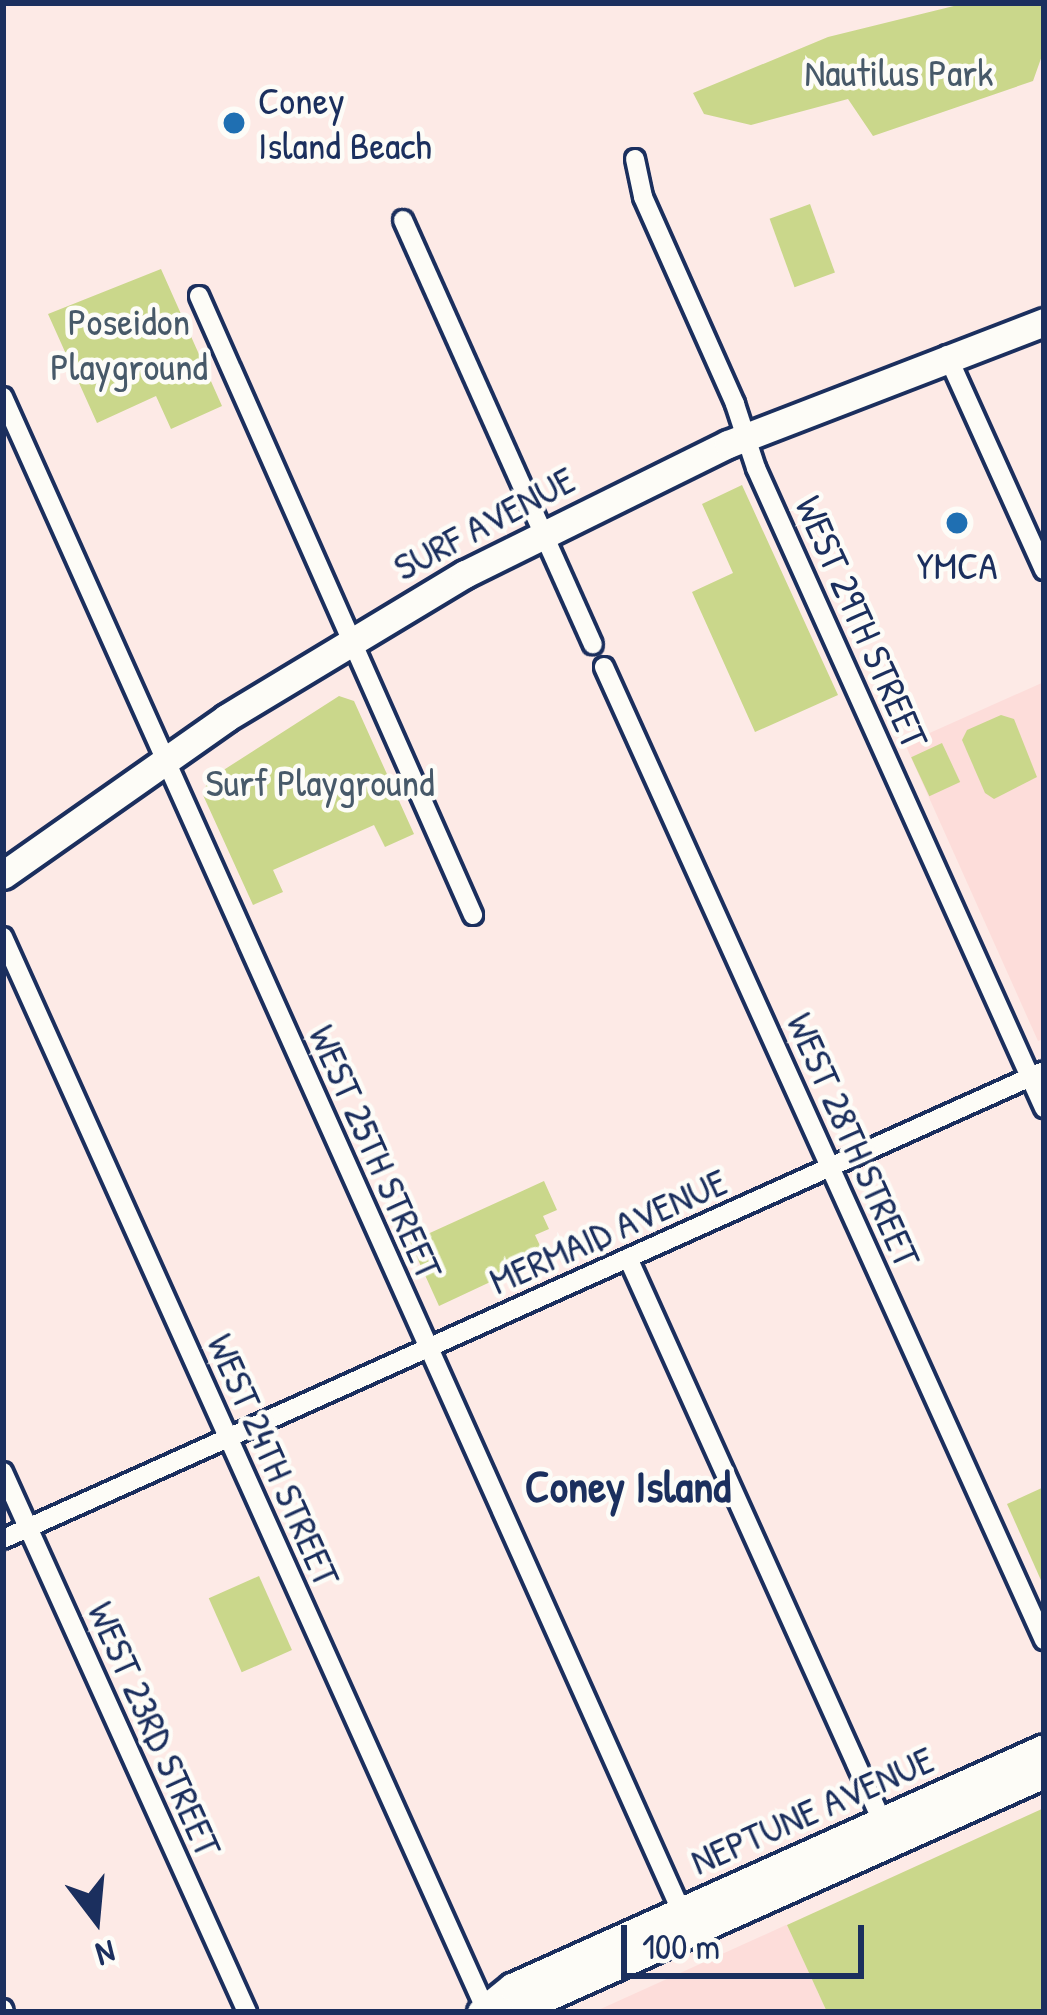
<!DOCTYPE html>
<style>
body{margin:0}
#map{position:relative;width:1047px;height:2015px;overflow:hidden;background:#fdeae6;font-family:"Patrick Hand",sans-serif}
div>[style]{position:absolute}
.built>*{inset:0;background:#fdddda}
.green>*{inset:0;background:#cad78b;transform-origin:0 0}
.roads{filter:drop-shadow(3px 0 #1b2f5e) drop-shadow(-3px 0 #1b2f5e) drop-shadow(0 3px #1b2f5e) drop-shadow(0 -3px #1b2f5e)}
.street>*{height:18px;margin:-9px;padding:0 9px;transform-origin:9px;border-radius:9px;background:#fdfcf7}
.secondary>*{height:27px;margin:-13.5px;padding:0 13.5px;transform-origin:13.5px;border-radius:13.5px;background:#fdfcf7}
.dots>*{width:33px;height:33px;translate:-50% -50%;box-sizing:border-box;border:6px solid #fdfcf7;border-radius:50%}
span{translate:-50% -50%;white-space:nowrap;text-align:center;line-height:1.15;-webkit-text-stroke:9px #fdfcf7;paint-order:stroke}
.park-label{font-size:39px;color:#475969}
.poi-label{font-size:39px;color:#1b2f5e}
.left{translate:0 -50%;text-align:left}
.street-label{font-size:39px;color:#1b2f5e}
.quarter-label{font-size:45px;color:#1b2f5e;font-weight:700}
.frame{position:absolute;inset:0;border:6px solid #1b2f5e;pointer-events:none}
.north{position:absolute;left:36px;top:1859px;width:120px;height:120px;-webkit-text-stroke:9px #fdfcf7;paint-order:stroke;rotate:164deg;font-size:33px;font-weight:700;line-height:48px;text-align:center;color:#1b2f5e}
.north::after{content:'';display:block;margin:auto;width:42px;height:54px;background:#1b2f5e;clip-path:polygon(50% 0,100% 100%,50% 72%,0 100%)}
.scale{position:absolute;left:621px;top:1925px;width:243px;height:54px;box-sizing:border-box;border:6px solid #1b2f5e;border-top:0;padding-left:15px;font-size:36px;line-height:42px;white-space:nowrap;color:#1b2f5e;-webkit-text-stroke:9px #fdfcf7;paint-order:stroke}
</style>
<div id="map">
<div class="built">
<div style="clip-path:polygon(1044px 682px,1044px 1039px,1038px 1041px,905px 744px)"></div>
<div style="clip-path:polygon(787px 1925px,827px 2012px,594px 2012px,786px 1925px)"></div>
</div>
<div class="green">
<div style="clip-path:polygon(966px 3px,1044px 3px,1044px 50px,1033px 81px,873px 136px,848px 99px,751px 125px,704px 114px,693px 93px,828px 37px)"></div>
<div style="left:810px;top:204px;width:73px;height:43px;rotate:70deg"></div>
<div style="clip-path:polygon(161px 269px,222px 406px,171px 429px,156px 396px,97px 423px,48px 314px)"></div>
<div style="clip-path:polygon(742px 485px,838px 695px,755px 732px,692px 592px,733px 573px,702px 504px)"></div>
<div style="clip-path:polygon(339px 696px,354px 701px,414px 834px,385px 847px,374px 825px,273px 870px,283px 892px,253px 905px,203px 795px,208px 780px)"></div>
<div style="clip-path:polygon(1001px 715px,1014px 719px,1037px 777px,994px 799px,985px 793px,962px 740px,967px 730px)"></div>
<div style="left:942px;top:743px;width:43px;height:34px;rotate:65deg"></div>
<div style="clip-path:polygon(544px 1181px,557px 1210px,543px 1216px,549px 1229px,535px 1235px,542px 1250px,512px 1263px,514px 1271px,439px 1306px,410px 1242px)"></div>
<div style="clip-path:polygon(1044px 1487px,1044px 1587px,1007px 1504px)"></div>
<div style="left:259px;top:1576px;width:81px;height:55px;rotate:66deg"></div>
<div style="clip-path:polygon(1044px 1808px,1044px 2012px,827px 2012px,787px 1925px)"></div>
</div>
<div class="roads">
<div class="street">
<div style="left:635px;top:159px;width:39px;rotate:78deg"></div>
<div style="left:643px;top:197px;width:227px;rotate:66deg"></div>
<div style="left:735px;top:404px;width:67px;rotate:71.8deg"></div>
<div style="left:756px;top:468px;width:702px;rotate:65.77deg"></div>
<div style="left:403px;top:220px;width:465px;rotate:65.9deg"></div>
<div style="left:199px;top:296px;width:677px;rotate:66.12deg"></div>
<div style="left:947px;top:355px;width:236px;rotate:65.7deg"></div>
<div style="left:3px;top:397px;width:1666px;rotate:65.87deg"></div>
<div style="left:604px;top:667px;width:1068px;rotate:65.67deg"></div>
<div style="left:3px;top:937px;width:1177px;rotate:65.77deg"></div>
<div style="left:628px;top:1258px;width:618px;rotate:65.72deg"></div>
<div style="left:3px;top:1472px;width:593px;rotate:65.68deg"></div>
<div style="left:3px;top:1539px;width:1141px;rotate:-24.21deg"></div>
<div style="left:3px;top:2009px;width:3px;rotate:72deg"></div>
</div>
<div class="secondary">
<div style="left:3px;top:875px;width:273px;rotate:-35.1deg"></div>
<div style="left:226px;top:718px;width:279px;rotate:-31.1deg"></div>
<div style="left:465px;top:574px;width:293px;rotate:-26.3deg"></div>
<div style="left:728px;top:444px;width:339px;rotate:-21.1deg"></div>
<div style="left:486px;top:2010px;width:39px;rotate:-4deg"></div>
<div style="left:525px;top:2007px;width:569px;rotate:-24.18deg"></div>
<div style="left:481px;top:2012px;width:40px;rotate:-39deg"></div>
<div style="left:512px;top:1987px;width:583px;rotate:-24.19deg"></div>
</div>
</div>
<div class="dots">
<div style="left:234px;top:123px;background:#1f6fb2"></div>
<div style="left:957px;top:523px;background:#1f6fb2"></div>
</div>
<div class="park-label">
<span style="left:899px;top:72px">Nautilus Park</span>
<span style="left:129px;top:344px">Poseidon<br>Playground</span>
<span style="left:320px;top:782px">Surf Playground</span>
</div>
<div class="poi-label">
<span class="left" style="left:258px;top:123px">Coney<br>Island Beach</span>
<span style="left:957px;top:565px">YMCA</span>
</div>
<div class="street-label">
<span style="left:484px;top:523px;rotate:-28deg">SURF AVENUE</span>
<span style="left:862px;top:622px;rotate:66deg">WEST 29TH STREET</span>
<span style="left:854px;top:1140px;rotate:66deg">WEST 28TH STREET</span>
<span style="left:376px;top:1152px;rotate:66deg">WEST 25TH STREET</span>
<span style="left:608px;top:1231px;rotate:-24deg">MERMAID AVENUE</span>
<span style="left:274px;top:1460px;rotate:66deg">WEST 24TH STREET</span>
<span style="left:155px;top:1729px;rotate:66deg">WEST 23RD STREET</span>
<span style="left:812px;top:1810px;rotate:-24deg">NEPTUNE AVENUE</span>
</div>
<div class="quarter-label">
<span style="left:628px;top:1486px">Coney Island</span>
</div>
<div class="frame"></div>
<div class="north">N</div>
<div class="scale">100 m</div>
</div>
